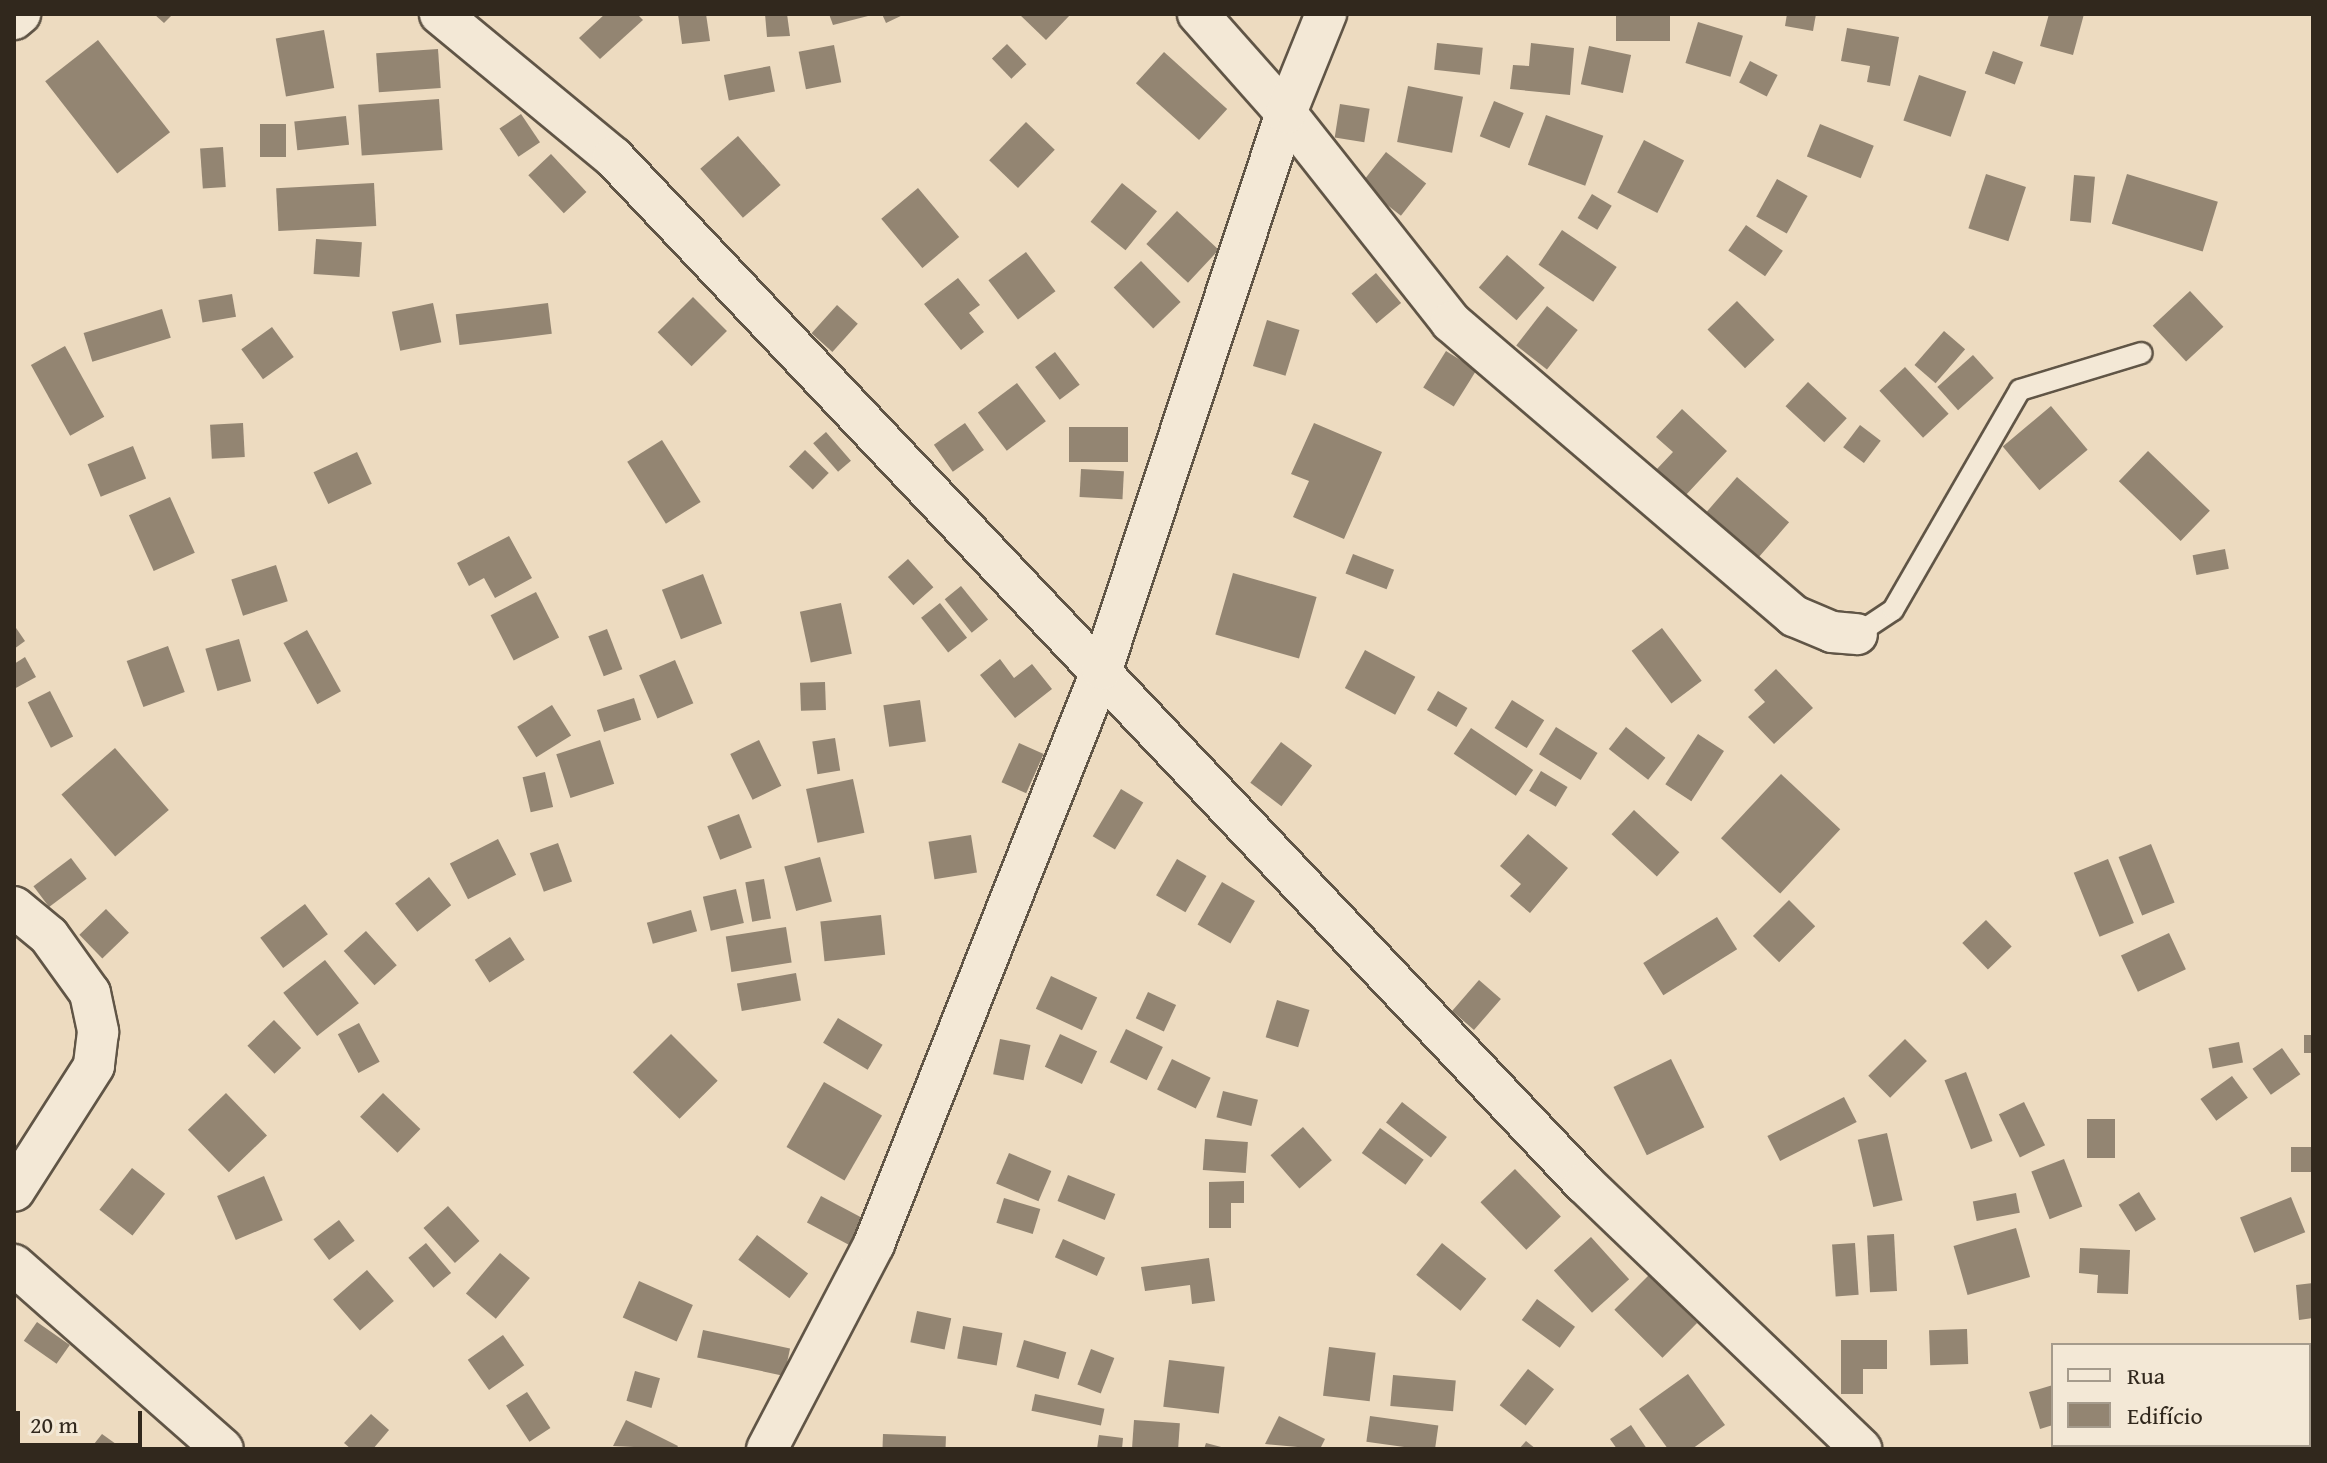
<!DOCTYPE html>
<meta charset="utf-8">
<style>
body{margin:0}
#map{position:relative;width:2327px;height:1463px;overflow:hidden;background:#eddbc0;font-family:"Gentium Book Plus",serif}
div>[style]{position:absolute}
.building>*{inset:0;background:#938572;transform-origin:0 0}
.roads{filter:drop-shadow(2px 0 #605546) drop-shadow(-2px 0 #605546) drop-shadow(0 2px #605546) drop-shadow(0 -2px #605546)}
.service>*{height:20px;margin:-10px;padding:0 10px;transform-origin:10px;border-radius:10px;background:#f3e8d6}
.minor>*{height:40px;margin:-20px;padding:0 20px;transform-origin:20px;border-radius:20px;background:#f3e8d6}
span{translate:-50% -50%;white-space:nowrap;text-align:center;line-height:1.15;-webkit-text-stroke:6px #f3e8d6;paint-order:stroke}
.frame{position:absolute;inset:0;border:16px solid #31281d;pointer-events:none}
.legend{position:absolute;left:2051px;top:1343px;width:260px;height:104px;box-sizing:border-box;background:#f3e8d6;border:2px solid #a59b8c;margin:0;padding:10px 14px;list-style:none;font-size:24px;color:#31281d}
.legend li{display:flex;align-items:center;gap:16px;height:40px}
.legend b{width:40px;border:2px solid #a59b8c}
.scale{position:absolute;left:16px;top:1411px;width:126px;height:36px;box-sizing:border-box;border:4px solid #31281d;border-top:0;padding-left:10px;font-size:24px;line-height:28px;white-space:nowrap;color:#31281d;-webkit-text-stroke:6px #f3e8d6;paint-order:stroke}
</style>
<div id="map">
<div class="building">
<div style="clip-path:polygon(154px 14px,173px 14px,164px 23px)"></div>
<div style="clip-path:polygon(605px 14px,637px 14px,643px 20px,600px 59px,579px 38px)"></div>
<div style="clip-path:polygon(678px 14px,706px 14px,710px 41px,682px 44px)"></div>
<div style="clip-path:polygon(765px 14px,787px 14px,790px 36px,767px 37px)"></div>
<div style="clip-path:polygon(829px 14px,867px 14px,868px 16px,833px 25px)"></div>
<div style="clip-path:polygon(882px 14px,905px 14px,886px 23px)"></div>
<div style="clip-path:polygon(1019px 14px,1071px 14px,1046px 40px)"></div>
<div style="left:1616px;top:14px;width:54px;height:27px"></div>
<div style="clip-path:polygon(1787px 14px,1816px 14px,1813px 31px,1785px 26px)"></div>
<div style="clip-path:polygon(2049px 14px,2084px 14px,2073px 55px,2040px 46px)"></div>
<div style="left:1698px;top:22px;width:47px;height:43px;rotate:17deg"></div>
<div style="clip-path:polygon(1847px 28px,1899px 37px,1890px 86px,1867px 82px,1870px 66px,1841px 61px)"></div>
<div style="left:324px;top:30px;width:59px;height:49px;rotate:80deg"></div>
<div style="left:98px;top:40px;width:117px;height:67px;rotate:52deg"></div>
<div style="left:1437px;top:43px;width:46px;height:27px;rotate:6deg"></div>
<div style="clip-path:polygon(1531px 43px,1574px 48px,1570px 95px,1510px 89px,1513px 65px,1529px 66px)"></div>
<div style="left:1007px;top:44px;width:28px;height:21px;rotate:46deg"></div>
<div style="left:834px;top:45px;width:38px;height:36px;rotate:79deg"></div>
<div style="left:1589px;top:46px;width:43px;height:39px;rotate:12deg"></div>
<div style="left:438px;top:49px;width:39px;height:62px;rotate:86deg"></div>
<div style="left:1993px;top:51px;width:32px;height:24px;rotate:20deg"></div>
<div style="left:1164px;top:52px;width:85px;height:42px;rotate:42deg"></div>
<div style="left:1750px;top:61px;width:31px;height:24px;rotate:27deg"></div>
<div style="left:770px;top:66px;width:26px;height:47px;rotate:79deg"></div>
<div style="left:1919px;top:75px;width:50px;height:48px;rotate:19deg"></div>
<div style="left:1408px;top:86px;width:56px;height:57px;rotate:11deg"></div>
<div style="left:439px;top:99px;width:51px;height:81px;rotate:86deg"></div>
<div style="left:1494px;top:101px;width:32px;height:38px;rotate:22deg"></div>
<div style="left:1340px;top:104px;width:30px;height:34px;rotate:9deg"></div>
<div style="left:521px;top:114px;width:34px;height:26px;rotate:56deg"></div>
<div style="left:1546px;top:115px;width:61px;height:53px;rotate:20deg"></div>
<div style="left:346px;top:116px;width:29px;height:52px;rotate:84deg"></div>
<div style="left:1026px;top:122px;width:40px;height:53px;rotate:44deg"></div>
<div style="left:260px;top:124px;width:26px;height:33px"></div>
<div style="left:1820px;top:124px;width:58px;height:35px;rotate:22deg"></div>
<div style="left:738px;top:136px;width:65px;height:50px;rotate:49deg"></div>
<div style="left:1644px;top:140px;width:45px;height:59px;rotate:27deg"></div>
<div style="left:223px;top:147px;width:40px;height:23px;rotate:86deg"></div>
<div style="left:1386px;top:152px;width:51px;height:41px;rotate:38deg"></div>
<div style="left:551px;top:154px;width:52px;height:31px;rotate:47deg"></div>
<div style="left:1986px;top:174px;width:42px;height:57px;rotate:18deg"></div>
<div style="left:2127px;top:174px;width:95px;height:52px;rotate:17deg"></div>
<div style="left:2074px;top:175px;width:21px;height:46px;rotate:5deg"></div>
<div style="left:1777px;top:179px;width:35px;height:43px;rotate:29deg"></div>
<div style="left:374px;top:183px;width:43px;height:98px;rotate:87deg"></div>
<div style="left:1122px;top:183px;width:45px;height:50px;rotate:39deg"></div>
<div style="left:918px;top:188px;width:64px;height:48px;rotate:50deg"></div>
<div style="left:1592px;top:194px;width:23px;height:28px;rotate:31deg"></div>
<div style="left:1177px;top:211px;width:57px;height:45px;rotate:43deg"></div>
<div style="left:1746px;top:225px;width:45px;height:31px;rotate:35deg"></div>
<div style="left:1562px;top:230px;width:66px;height:42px;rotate:34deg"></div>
<div style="left:316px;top:239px;width:46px;height:35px;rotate:4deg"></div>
<div style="left:1026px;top:252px;width:49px;height:47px;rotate:53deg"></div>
<div style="left:1507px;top:255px;width:50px;height:43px;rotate:41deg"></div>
<div style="left:1141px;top:261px;width:57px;height:38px;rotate:46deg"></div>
<div style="left:1376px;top:273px;width:39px;height:32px;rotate:50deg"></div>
<div style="clip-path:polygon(958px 278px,980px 305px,969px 313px,984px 332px,961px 350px,924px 304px)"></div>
<div style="left:2190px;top:291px;width:49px;height:51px;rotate:47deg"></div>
<div style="left:232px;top:294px;width:23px;height:34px;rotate:80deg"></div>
<div style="left:693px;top:297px;width:48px;height:50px;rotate:45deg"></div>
<div style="left:1737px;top:301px;width:54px;height:41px;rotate:46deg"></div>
<div style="left:433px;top:303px;width:40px;height:42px;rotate:78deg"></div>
<div style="left:548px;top:303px;width:31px;height:93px;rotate:83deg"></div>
<div style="left:837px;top:305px;width:28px;height:38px;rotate:42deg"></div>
<div style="left:1547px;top:306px;width:39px;height:50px;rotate:38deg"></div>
<div style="left:162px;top:309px;width:30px;height:82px;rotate:73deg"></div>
<div style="left:1267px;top:320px;width:34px;height:48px;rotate:17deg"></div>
<div style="left:272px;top:327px;width:37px;height:38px;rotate:54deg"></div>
<div style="left:1944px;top:331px;width:28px;height:45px;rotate:41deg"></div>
<div style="left:65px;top:346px;width:81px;height:39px;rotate:61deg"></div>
<div style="left:1446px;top:351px;width:36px;height:43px;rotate:32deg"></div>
<div style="left:1055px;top:352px;width:41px;height:25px;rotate:53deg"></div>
<div style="left:1973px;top:355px;width:31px;height:48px;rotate:48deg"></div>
<div style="left:1905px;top:367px;width:64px;height:35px;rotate:47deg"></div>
<div style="left:1808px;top:382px;width:53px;height:33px;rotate:43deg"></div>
<div style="left:1017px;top:383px;width:48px;height:49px;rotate:53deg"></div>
<div style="left:2051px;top:406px;width:57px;height:63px;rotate:50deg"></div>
<div style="clip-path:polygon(1682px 409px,1727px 451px,1684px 497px,1656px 470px,1673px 452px,1656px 437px)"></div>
<div style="left:243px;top:423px;width:34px;height:33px;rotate:87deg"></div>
<div style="left:965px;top:423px;width:33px;height:38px;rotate:55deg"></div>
<div style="clip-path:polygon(1314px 423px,1382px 452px,1344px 539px,1293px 517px,1309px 481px,1291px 474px)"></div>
<div style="left:1860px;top:425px;width:26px;height:28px;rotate:37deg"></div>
<div style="left:1069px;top:427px;width:59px;height:35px"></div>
<div style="left:826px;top:432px;width:38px;height:17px;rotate:49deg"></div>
<div style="left:662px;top:440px;width:73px;height:41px;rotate:58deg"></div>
<div style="left:133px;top:446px;width:35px;height:49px;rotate:68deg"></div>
<div style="left:805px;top:450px;width:33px;height:23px;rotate:44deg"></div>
<div style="left:2148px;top:451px;width:86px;height:42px;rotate:44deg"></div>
<div style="left:357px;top:452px;width:35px;height:48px;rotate:65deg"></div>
<div style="left:1081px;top:469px;width:43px;height:28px;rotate:3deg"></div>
<div style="left:1737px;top:477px;width:69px;height:46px;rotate:41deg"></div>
<div style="left:170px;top:497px;width:61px;height:45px;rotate:66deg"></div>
<div style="clip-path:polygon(509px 536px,532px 578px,495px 598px,484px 578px,469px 586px,457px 563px)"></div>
<div style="left:2225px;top:549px;width:20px;height:33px;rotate:79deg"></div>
<div style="left:1353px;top:554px;width:44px;height:21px;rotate:21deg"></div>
<div style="left:908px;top:559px;width:38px;height:27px;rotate:48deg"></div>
<div style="left:276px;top:565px;width:38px;height:47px;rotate:72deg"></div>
<div style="left:1233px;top:573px;width:87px;height:64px;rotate:16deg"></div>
<div style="left:703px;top:574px;width:53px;height:44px;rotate:69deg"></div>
<div style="left:961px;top:586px;width:43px;height:21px;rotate:51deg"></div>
<div style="left:536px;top:592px;width:51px;height:51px;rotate:63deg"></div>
<div style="left:841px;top:603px;width:52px;height:42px;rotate:78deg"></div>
<div style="left:940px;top:603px;width:44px;height:24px;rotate:52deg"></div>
<div style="clip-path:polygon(14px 625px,25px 641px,14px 649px)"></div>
<div style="left:1662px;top:628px;width:66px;height:38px;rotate:53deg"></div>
<div style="left:607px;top:629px;width:43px;height:20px;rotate:69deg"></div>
<div style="left:307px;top:630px;width:70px;height:27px;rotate:61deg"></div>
<div style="left:239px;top:639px;width:44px;height:35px;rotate:74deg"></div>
<div style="left:168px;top:646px;width:49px;height:44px;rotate:70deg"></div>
<div style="left:1365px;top:650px;width:57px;height:43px;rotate:28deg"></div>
<div style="clip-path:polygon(25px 657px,36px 677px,14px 689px,14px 664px)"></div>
<div style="clip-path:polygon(1000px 659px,1014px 678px,1032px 664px,1052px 689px,1015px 718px,980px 675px)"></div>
<div style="left:675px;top:660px;width:47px;height:39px;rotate:67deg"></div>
<div style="clip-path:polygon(1776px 669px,1813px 708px,1774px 744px,1748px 717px,1765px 702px,1754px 690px)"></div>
<div style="left:825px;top:682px;width:28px;height:25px;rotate:88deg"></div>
<div style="left:50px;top:691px;width:51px;height:25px;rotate:63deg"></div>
<div style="left:1438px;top:691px;width:34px;height:22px;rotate:30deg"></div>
<div style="left:634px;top:698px;width:23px;height:39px;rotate:72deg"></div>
<div style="left:920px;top:700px;width:42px;height:37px;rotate:82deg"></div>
<div style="left:1512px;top:700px;width:38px;height:33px;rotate:32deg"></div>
<div style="left:552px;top:705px;width:36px;height:41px;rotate:58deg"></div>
<div style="left:1556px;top:727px;width:49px;height:32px;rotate:32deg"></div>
<div style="left:1626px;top:727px;width:50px;height:28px;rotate:38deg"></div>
<div style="left:1471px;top:728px;width:75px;height:31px;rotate:34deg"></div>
<div style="left:1698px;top:734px;width:31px;height:60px;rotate:33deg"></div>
<div style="left:835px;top:738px;width:33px;height:23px;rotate:81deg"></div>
<div style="left:600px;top:740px;width:46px;height:46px;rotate:72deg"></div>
<div style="left:759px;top:740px;width:51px;height:32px;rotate:64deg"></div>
<div style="left:1281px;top:742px;width:39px;height:51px;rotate:37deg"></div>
<div style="left:1019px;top:743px;width:27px;height:43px;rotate:24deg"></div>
<div style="left:115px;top:748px;width:82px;height:71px;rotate:49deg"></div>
<div style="left:1541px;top:771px;width:31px;height:23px;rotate:31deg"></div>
<div style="left:545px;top:772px;width:36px;height:23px;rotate:77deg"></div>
<div style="left:1781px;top:774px;width:81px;height:88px;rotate:43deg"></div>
<div style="left:853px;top:779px;width:55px;height:48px;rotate:78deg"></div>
<div style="left:1121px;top:789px;width:26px;height:55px;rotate:31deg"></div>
<div style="left:1634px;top:810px;width:62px;height:33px;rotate:43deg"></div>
<div style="left:739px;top:814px;width:36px;height:34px;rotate:69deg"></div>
<div style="clip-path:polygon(1528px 834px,1568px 868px,1530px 913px,1510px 896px,1521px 884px,1500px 866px)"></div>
<div style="left:971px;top:835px;width:38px;height:43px;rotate:81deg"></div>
<div style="left:498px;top:839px;width:40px;height:54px;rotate:63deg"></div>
<div style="left:558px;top:843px;width:41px;height:30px;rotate:70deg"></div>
<div style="left:2151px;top:844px;width:63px;height:35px;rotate:68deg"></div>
<div style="left:820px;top:857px;width:46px;height:37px;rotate:75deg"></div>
<div style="left:71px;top:858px;width:26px;height:47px;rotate:53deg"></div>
<div style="left:1177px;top:859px;width:34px;height:42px;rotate:30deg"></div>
<div style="left:2108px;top:859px;width:69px;height:37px;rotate:68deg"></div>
<div style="left:429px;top:877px;width:36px;height:43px;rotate:52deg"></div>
<div style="left:764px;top:879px;width:40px;height:19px;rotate:80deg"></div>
<div style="left:1222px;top:882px;width:38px;height:49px;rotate:30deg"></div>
<div style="left:736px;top:889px;width:35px;height:34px;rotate:77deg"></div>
<div style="left:1789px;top:900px;width:37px;height:51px;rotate:45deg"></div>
<div style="left:305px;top:904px;width:38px;height:56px;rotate:53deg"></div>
<div style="left:106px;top:909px;width:33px;height:37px;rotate:46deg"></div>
<div style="left:691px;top:910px;width:22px;height:46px;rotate:74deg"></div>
<div style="left:881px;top:915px;width:40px;height:61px;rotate:84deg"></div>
<div style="left:1717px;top:917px;width:38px;height:87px;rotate:58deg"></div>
<div style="left:1986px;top:920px;width:37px;height:33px;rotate:46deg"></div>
<div style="left:786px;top:927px;width:36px;height:61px;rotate:81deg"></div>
<div style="left:366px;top:931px;width:46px;height:30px;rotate:48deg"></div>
<div style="left:2169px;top:933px;width:40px;height:53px;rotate:65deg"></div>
<div style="left:510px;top:937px;width:27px;height:42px;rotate:57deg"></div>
<div style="left:325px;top:960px;width:55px;height:53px;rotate:52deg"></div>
<div style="left:796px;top:973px;width:28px;height:60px;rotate:80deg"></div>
<div style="left:1051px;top:976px;width:51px;height:36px;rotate:25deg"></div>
<div style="left:1479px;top:980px;width:29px;height:41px;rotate:41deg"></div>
<div style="left:1148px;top:992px;width:31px;height:29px;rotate:25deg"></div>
<div style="left:1277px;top:1000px;width:34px;height:39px;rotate:17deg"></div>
<div style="left:838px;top:1018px;width:52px;height:29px;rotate:31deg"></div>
<div style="left:274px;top:1020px;width:39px;height:37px;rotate:46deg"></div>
<div style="left:359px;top:1023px;width:44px;height:24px;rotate:62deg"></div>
<div style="left:1126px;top:1029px;width:41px;height:37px;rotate:26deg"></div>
<div style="left:671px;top:1034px;width:66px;height:54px;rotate:45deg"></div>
<div style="left:1060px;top:1034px;width:41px;height:36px;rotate:25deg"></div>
<div style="left:2304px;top:1035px;width:9px;height:18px"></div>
<div style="left:1000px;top:1039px;width:31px;height:36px;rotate:11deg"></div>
<div style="left:1905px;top:1039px;width:31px;height:52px;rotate:45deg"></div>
<div style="left:2239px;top:1042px;width:21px;height:31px;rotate:79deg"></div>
<div style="left:2282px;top:1048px;width:32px;height:36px;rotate:55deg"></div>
<div style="left:1172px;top:1059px;width:43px;height:34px;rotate:26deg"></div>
<div style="left:1671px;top:1059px;width:76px;height:64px;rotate:64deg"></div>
<div style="left:1966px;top:1072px;width:74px;height:23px;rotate:69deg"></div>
<div style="left:2232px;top:1076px;width:27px;height:39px;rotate:54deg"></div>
<div style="left:824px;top:1082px;width:67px;height:75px;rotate:30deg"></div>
<div style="left:1223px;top:1091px;width:36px;height:27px;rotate:14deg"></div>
<div style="left:226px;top:1093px;width:59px;height:53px;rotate:46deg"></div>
<div style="left:383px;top:1093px;width:52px;height:33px;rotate:44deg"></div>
<div style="left:1844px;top:1097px;width:28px;height:86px;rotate:63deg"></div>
<div style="left:1402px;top:1102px;width:57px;height:26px;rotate:38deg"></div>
<div style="left:2024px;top:1102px;width:48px;height:28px;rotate:64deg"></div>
<div style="left:2115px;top:1119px;width:39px;height:28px;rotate:90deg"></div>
<div style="left:1303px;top:1127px;width:44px;height:43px;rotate:49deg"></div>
<div style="left:1380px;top:1128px;width:54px;height:31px;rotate:36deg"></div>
<div style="left:1887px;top:1133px;width:69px;height:30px;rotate:77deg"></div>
<div style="left:1205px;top:1139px;width:43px;height:31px;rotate:4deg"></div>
<div style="left:2313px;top:1147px;width:25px;height:22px;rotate:90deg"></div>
<div style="left:1009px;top:1153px;width:46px;height:33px;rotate:23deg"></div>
<div style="left:2064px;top:1159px;width:51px;height:35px;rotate:69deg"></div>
<div style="left:132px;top:1168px;width:42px;height:53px;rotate:38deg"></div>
<div style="left:1515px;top:1169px;width:66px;height:48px;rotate:46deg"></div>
<div style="left:1068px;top:1175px;width:51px;height:28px;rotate:22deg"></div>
<div style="left:264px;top:1176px;width:48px;height:51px;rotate:67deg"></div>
<div style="clip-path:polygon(1244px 1181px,1244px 1203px,1231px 1203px,1231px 1228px,1209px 1228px,1209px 1182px)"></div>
<div style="left:2139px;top:1192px;width:32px;height:24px;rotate:58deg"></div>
<div style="left:2016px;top:1193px;width:20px;height:44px;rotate:79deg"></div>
<div style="left:821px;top:1196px;width:50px;height:30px;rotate:28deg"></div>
<div style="left:2291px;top:1197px;width:38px;height:55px;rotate:68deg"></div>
<div style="left:1004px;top:1198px;width:38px;height:26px;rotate:17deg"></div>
<div style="left:448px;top:1206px;width:47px;height:33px;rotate:48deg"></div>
<div style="left:339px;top:1220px;width:26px;height:32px;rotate:53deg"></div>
<div style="left:2016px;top:1228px;width:51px;height:65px;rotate:74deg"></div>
<div style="left:1894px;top:1234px;width:57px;height:27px;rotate:87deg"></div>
<div style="left:757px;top:1235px;width:64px;height:31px;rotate:37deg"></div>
<div style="left:1591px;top:1237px;width:57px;height:50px;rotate:48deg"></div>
<div style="left:1063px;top:1239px;width:46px;height:20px;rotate:24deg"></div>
<div style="left:426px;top:1243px;width:39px;height:23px;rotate:50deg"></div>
<div style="left:1442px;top:1243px;width:57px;height:41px;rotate:39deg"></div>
<div style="left:1855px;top:1243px;width:52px;height:23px;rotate:86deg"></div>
<div style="clip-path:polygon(2080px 1248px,2130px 1250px,2128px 1294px,2097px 1293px,2098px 1275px,2079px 1273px)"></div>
<div style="left:500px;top:1253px;width:39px;height:53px;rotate:40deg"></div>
<div style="clip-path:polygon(1209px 1258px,1215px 1301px,1192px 1304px,1190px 1285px,1145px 1291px,1141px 1267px)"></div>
<div style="left:367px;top:1270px;width:41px;height:45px;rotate:49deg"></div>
<div style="left:1649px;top:1275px;width:68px;height:49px;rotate:45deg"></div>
<div style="left:639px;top:1281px;width:59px;height:40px;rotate:24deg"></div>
<div style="clip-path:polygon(2313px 1283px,2313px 1318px,2299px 1320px,2296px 1285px)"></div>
<div style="left:1537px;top:1299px;width:47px;height:26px;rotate:36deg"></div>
<div style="left:917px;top:1311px;width:35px;height:32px;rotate:12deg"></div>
<div style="left:37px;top:1322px;width:40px;height:23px;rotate:35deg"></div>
<div style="left:963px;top:1326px;width:40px;height:33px;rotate:10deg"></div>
<div style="left:1967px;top:1329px;width:35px;height:38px;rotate:88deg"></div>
<div style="left:703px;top:1330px;width:89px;height:28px;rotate:12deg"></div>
<div style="left:503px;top:1335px;width:37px;height:43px;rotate:55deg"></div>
<div style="left:1024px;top:1340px;width:44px;height:28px;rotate:16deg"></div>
<div style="clip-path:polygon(1841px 1340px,1887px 1340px,1887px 1369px,1863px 1369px,1863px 1394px,1841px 1394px)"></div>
<div style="left:1329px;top:1347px;width:47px;height:49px;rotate:7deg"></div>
<div style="left:1091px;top:1349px;width:25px;height:38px;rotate:21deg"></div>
<div style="left:1169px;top:1360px;width:56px;height:47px;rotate:7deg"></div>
<div style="left:2309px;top:1365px;width:4px;height:48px"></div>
<div style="left:1528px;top:1369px;width:33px;height:46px;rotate:38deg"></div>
<div style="left:635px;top:1371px;width:26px;height:31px;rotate:16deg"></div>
<div style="clip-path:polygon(1688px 1374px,1725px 1425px,1692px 1449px,1668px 1449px,1639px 1409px)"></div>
<div style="left:1393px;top:1375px;width:63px;height:31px;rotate:5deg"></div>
<div style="clip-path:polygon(2053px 1385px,2053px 1425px,2040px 1429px,2029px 1392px)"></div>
<div style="left:527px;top:1392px;width:43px;height:25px;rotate:57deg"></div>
<div style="left:1035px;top:1394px;width:71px;height:17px;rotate:12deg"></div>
<div style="clip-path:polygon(371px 1414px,389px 1430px,373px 1449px,351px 1449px,344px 1443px)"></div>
<div style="clip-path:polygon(1279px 1416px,1325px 1439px,1320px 1449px,1265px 1444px)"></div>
<div style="left:1370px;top:1416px;width:69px;height:26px;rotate:8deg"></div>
<div style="clip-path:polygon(626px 1420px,678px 1446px,676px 1449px,613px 1446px)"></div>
<div style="left:1134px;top:1420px;width:46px;height:29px;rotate:4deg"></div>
<div style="clip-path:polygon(1631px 1425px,1647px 1449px,1617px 1449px,1610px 1439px)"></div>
<div style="clip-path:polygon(102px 1434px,123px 1449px,90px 1449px)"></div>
<div style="left:883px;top:1434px;width:63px;height:15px;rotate:2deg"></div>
<div style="clip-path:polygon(1099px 1435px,1123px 1438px,1122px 1449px,1097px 1449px)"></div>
<div style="clip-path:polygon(1526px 1441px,1536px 1449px,1519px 1449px)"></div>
<div style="clip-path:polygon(1206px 1443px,1225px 1448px,1225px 1449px,1204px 1449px)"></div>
</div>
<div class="roads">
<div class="service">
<div style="left:1857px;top:634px;width:43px;rotate:-33.7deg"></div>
<div style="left:1893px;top:610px;width:254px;rotate:-60deg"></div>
<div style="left:2020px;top:390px;width:127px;rotate:-16.9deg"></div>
</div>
<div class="minor">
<div style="left:440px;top:14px;width:224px;rotate:39.6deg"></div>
<div style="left:613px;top:157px;width:1413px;rotate:46.58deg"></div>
<div style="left:1584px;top:1183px;width:384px;rotate:43.8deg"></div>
<div style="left:1198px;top:14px;width:132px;rotate:48.4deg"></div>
<div style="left:1286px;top:113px;width:266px;rotate:51.7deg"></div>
<div style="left:1451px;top:322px;width:452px;rotate:40.6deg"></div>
<div style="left:1794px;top:616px;width:41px;rotate:22.8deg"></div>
<div style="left:1832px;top:632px;width:25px;rotate:5deg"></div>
<div style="left:14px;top:19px;width:8px;rotate:-40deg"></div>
<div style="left:14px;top:907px;width:45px;rotate:39.6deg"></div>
<div style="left:49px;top:936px;width:70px;rotate:54.3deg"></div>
<div style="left:90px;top:993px;width:40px;rotate:78deg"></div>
<div style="left:98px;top:1032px;width:34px;rotate:97deg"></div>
<div style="left:94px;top:1066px;width:148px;rotate:122.6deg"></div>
<div style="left:14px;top:1265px;width:278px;rotate:41.4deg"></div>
<div style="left:767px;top:1449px;width:231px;rotate:-62.4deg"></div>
<div style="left:874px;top:1244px;width:619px;rotate:-68.37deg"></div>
<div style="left:1102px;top:669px;width:586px;rotate:-71.69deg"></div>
<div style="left:1286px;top:113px;width:107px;rotate:-68deg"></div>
</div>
</div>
<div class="frame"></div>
<ul class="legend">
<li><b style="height:10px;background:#f3e8d6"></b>Rua</li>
<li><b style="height:22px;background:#938572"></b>Edifício</li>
</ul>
<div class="scale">20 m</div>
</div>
